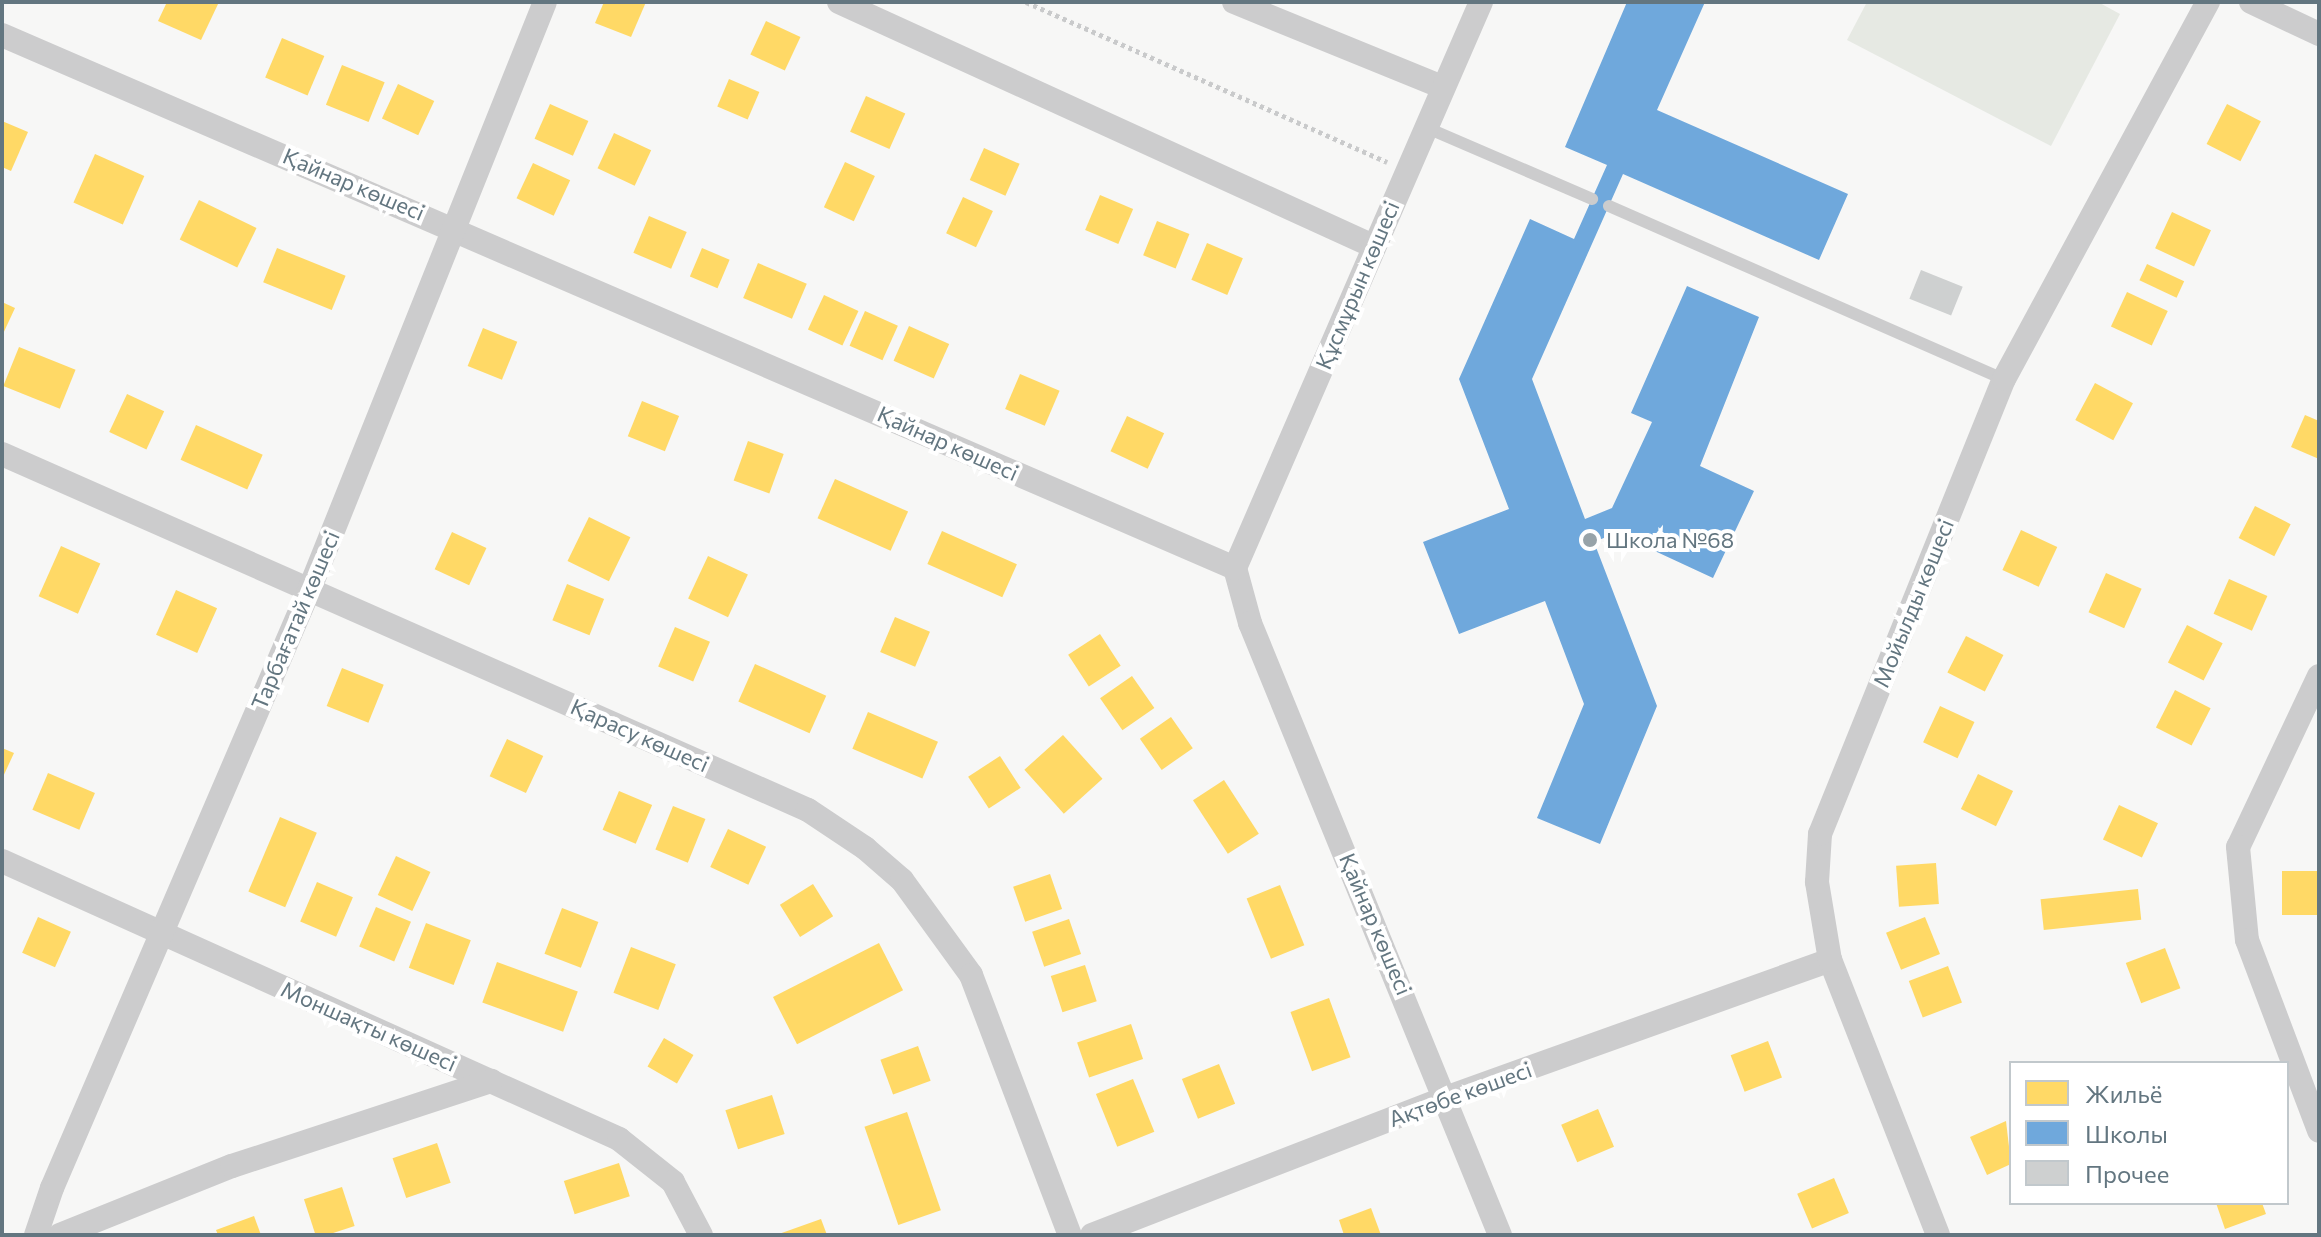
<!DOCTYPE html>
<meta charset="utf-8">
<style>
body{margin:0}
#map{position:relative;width:2321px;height:1237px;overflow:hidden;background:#f7f7f6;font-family:Commissioner,sans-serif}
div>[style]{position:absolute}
.green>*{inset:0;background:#e6e9e3}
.homes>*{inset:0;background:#ffd966;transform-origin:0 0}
.schools>*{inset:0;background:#6fa8dc}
.building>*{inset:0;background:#ced0d0;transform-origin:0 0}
.path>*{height:5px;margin-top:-2.5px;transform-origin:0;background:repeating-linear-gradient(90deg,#c9cacb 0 4px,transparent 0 8px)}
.lane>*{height:12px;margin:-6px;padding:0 6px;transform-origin:6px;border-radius:6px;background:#cccccd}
.street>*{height:24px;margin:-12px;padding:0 12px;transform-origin:12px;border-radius:12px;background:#cccccd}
.dots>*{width:22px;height:22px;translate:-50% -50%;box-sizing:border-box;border:4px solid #fff;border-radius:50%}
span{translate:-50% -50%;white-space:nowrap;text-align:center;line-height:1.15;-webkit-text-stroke:8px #fff;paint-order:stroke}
.street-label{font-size:22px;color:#637680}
.poi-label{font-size:22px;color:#637680}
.left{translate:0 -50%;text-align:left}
.frame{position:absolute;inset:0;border:4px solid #637680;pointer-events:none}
.legend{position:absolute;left:2009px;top:1061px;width:280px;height:144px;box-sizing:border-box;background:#fff;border:2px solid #c1c8cc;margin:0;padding:10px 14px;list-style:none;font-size:24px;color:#637680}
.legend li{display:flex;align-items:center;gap:16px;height:40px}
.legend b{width:40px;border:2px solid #c1c8cc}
</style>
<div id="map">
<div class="green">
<div style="clip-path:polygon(1867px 2px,2098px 2px,2120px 14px,2051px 146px,1847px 40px)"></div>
</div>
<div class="homes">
<div style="clip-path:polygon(167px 2px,219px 2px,201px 40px,158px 21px)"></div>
<div style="clip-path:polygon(604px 2px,646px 2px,631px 37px,595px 23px)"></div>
<div style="left:766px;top:21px;width:38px;height:37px;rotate:25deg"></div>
<div style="left:282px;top:38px;width:46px;height:43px;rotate:23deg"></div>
<div style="left:342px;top:65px;width:46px;height:43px;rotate:22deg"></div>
<div style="left:729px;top:79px;width:33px;height:30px;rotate:23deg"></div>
<div style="left:398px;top:84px;width:40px;height:38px;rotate:25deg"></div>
<div style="left:866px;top:96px;width:43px;height:39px;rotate:24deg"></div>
<div style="left:550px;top:104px;width:42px;height:38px;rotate:24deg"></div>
<div style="left:2227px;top:104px;width:38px;height:45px;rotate:27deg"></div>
<div style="clip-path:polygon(2px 121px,28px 132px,11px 171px,2px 167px)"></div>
<div style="left:614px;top:133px;width:41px;height:39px;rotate:25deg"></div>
<div style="left:984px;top:148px;width:39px;height:35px;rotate:24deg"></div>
<div style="left:95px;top:154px;width:54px;height:53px;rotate:24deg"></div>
<div style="left:845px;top:162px;width:33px;height:50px;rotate:25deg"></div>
<div style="left:533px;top:163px;width:41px;height:39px;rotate:25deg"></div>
<div style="left:1100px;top:195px;width:36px;height:38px;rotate:23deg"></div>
<div style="left:963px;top:197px;width:33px;height:40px;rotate:25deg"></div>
<div style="left:199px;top:200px;width:64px;height:44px;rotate:26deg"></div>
<div style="left:2172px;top:212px;width:43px;height:40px;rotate:25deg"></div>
<div style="left:649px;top:216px;width:41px;height:40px;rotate:23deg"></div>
<div style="left:1157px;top:221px;width:35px;height:37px;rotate:22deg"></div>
<div style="left:1207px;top:243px;width:39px;height:40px;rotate:23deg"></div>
<div style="left:277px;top:248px;width:74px;height:37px;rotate:22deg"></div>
<div style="left:702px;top:248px;width:30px;height:31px;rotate:23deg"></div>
<div style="left:758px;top:263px;width:53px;height:38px;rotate:23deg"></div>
<div style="left:2147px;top:264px;width:41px;height:18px;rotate:25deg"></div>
<div style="left:2127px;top:292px;width:45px;height:38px;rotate:25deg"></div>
<div style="left:824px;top:295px;width:38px;height:38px;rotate:25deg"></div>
<div style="clip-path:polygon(2px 302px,15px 308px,2px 336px)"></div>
<div style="left:865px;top:311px;width:36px;height:38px;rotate:24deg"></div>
<div style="left:909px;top:326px;width:44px;height:38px;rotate:24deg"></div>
<div style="left:483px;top:328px;width:37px;height:41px;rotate:22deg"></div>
<div style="left:19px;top:347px;width:61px;height:42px;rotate:22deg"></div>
<div style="left:1020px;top:374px;width:43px;height:38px;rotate:23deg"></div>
<div style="left:2095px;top:383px;width:43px;height:42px;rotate:28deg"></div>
<div style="left:127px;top:394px;width:41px;height:42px;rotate:25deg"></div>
<div style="left:642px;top:401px;width:40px;height:38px;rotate:22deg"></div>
<div style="clip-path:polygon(2305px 415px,2319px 421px,2319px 459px,2291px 447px)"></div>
<div style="left:1127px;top:416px;width:41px;height:39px;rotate:25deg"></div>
<div style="left:196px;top:425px;width:73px;height:38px;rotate:24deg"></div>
<div style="left:748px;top:441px;width:38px;height:42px;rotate:20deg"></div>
<div style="left:835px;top:479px;width:80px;height:43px;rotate:24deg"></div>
<div style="left:2255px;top:506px;width:40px;height:36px;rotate:27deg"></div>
<div style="left:589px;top:517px;width:46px;height:49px;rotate:26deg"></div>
<div style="left:2021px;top:530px;width:40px;height:44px;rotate:25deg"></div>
<div style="left:942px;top:531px;width:82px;height:36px;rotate:24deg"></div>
<div style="left:452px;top:532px;width:38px;height:41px;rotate:25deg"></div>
<div style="left:61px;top:546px;width:43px;height:55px;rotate:24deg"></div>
<div style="left:708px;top:556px;width:44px;height:47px;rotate:25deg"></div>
<div style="left:2106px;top:573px;width:39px;height:43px;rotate:24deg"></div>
<div style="left:2229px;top:579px;width:42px;height:38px;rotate:24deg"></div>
<div style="left:567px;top:584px;width:40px;height:39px;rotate:22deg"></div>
<div style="left:176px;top:590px;width:45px;height:49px;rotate:24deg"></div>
<div style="left:895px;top:617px;width:38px;height:38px;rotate:23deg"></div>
<div style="left:2187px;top:625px;width:40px;height:42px;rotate:27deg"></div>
<div style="left:675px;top:627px;width:38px;height:43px;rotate:23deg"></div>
<div style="left:1100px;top:634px;width:38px;height:38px;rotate:57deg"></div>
<div style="left:1966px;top:636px;width:42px;height:41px;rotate:27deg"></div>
<div style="left:755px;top:664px;width:78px;height:41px;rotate:24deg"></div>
<div style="left:342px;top:668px;width:45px;height:41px;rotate:22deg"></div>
<div style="left:1132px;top:676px;width:39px;height:39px;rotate:55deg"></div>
<div style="left:2175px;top:690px;width:40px;height:42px;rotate:27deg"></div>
<div style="left:1940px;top:706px;width:38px;height:40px;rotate:25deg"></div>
<div style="left:868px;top:712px;width:76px;height:40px;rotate:23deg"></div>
<div style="left:1171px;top:717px;width:38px;height:38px;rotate:55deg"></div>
<div style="left:1063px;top:735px;width:59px;height:52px;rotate:48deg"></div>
<div style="left:507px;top:739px;width:40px;height:41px;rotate:25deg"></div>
<div style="clip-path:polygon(2px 748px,14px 753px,2px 779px)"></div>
<div style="left:1000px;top:756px;width:38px;height:38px;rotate:57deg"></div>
<div style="left:48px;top:773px;width:51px;height:40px;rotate:23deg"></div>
<div style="left:1978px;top:774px;width:39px;height:39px;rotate:26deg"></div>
<div style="left:1224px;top:780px;width:64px;height:37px;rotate:57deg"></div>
<div style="left:619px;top:791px;width:36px;height:42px;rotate:23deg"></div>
<div style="left:2119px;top:805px;width:43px;height:38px;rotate:25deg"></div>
<div style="left:673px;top:806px;width:35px;height:47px;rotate:22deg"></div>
<div style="left:280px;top:817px;width:40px;height:81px;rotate:23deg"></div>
<div style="left:728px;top:829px;width:42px;height:42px;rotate:25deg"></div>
<div style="left:396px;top:856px;width:38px;height:43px;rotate:25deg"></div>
<div style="left:1936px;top:863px;width:41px;height:40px;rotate:86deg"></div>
<div style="left:2319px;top:871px;width:44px;height:37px;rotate:90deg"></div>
<div style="left:1050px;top:874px;width:37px;height:39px;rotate:71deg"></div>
<div style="left:317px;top:882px;width:39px;height:43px;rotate:23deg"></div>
<div style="left:813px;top:884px;width:38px;height:39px;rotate:58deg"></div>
<div style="left:1280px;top:885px;width:65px;height:36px;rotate:68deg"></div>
<div style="left:2138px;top:889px;width:31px;height:98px;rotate:84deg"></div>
<div style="left:376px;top:907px;width:38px;height:43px;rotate:23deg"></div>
<div style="left:562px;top:908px;width:39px;height:49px;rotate:21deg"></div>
<div style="left:38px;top:917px;width:36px;height:39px;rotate:24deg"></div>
<div style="left:1925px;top:917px;width:40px;height:42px;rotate:68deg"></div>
<div style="left:1069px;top:919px;width:37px;height:39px;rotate:71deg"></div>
<div style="left:426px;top:923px;width:48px;height:48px;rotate:21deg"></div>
<div style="left:879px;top:943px;width:53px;height:119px;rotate:63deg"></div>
<div style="left:631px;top:947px;width:48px;height:49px;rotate:21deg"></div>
<div style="left:2165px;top:948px;width:43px;height:42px;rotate:69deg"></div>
<div style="left:497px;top:962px;width:86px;height:43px;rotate:20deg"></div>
<div style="left:1085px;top:965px;width:38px;height:36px;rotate:72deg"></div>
<div style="left:1948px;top:966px;width:39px;height:42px;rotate:69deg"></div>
<div style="left:1329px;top:998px;width:63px;height:41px;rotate:70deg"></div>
<div style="left:1131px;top:1024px;width:37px;height:57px;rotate:71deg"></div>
<div style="left:664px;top:1038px;width:34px;height:33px;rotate:30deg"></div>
<div style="left:1768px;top:1041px;width:39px;height:40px;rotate:69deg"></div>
<div style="left:918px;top:1046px;width:37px;height:40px;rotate:70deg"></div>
<div style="left:1219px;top:1064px;width:43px;height:40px;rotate:68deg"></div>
<div style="left:1133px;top:1079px;width:57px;height:40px;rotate:68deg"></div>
<div style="left:772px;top:1095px;width:41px;height:49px;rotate:72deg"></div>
<div style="left:1598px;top:1109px;width:41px;height:40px;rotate:67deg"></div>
<div style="left:907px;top:1112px;width:104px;height:45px;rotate:71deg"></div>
<div style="clip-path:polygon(2006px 1121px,2011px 1164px,1987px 1175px,1970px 1137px)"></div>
<div style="left:437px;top:1143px;width:42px;height:47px;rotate:71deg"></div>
<div style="left:619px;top:1163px;width:35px;height:58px;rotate:72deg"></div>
<div style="left:1834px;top:1178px;width:38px;height:40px;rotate:67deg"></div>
<div style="left:342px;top:1187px;width:41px;height:40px;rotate:72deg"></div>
<div style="clip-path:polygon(2216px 1203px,2262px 1203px,2266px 1214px,2225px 1229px)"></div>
<div style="clip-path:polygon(1371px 1208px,1381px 1235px,1344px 1235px,1339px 1220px)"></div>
<div style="clip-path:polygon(254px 1216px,261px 1235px,218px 1235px,216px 1230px)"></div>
<div style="clip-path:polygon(821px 1219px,827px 1235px,776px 1235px)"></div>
</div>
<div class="schools">
<div style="clip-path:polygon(1627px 2px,1705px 2px,1657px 110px,1848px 194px,1819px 260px,1623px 174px,1532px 379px,1585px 519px,1612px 508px,1652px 422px,1631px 413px,1687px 286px,1759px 317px,1700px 466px,1754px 491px,1713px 578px,1616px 533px,1594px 542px,1657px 706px,1600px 844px,1537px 818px,1584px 704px,1545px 601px,1459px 634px,1423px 542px,1509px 509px,1459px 379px,1530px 219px,1574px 239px,1607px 165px,1565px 147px)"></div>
</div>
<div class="building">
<div style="left:1921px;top:270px;width:45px;height:31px;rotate:22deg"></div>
</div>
<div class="path">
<div style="left:1026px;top:2px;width:395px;rotate:23.9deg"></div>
</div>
<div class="lane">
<div style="left:1425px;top:127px;width:182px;rotate:23.3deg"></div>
<div style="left:1609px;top:206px;width:431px;rotate:23.7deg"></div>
</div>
<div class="street">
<div style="left:839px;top:2px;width:587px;rotate:24.56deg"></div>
<div style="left:1234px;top:2px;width:225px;rotate:22.2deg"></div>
<div style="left:2251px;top:2px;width:75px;rotate:25.2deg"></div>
<div style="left:2px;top:35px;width:1343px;rotate:23.38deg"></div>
<div style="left:1235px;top:568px;width:57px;rotate:74.7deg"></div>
<div style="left:1250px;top:623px;width:661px;rotate:67.78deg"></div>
<div style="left:2px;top:454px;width:881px;rotate:23.83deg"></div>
<div style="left:808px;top:810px;width:69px;rotate:33.7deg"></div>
<div style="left:865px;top:848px;width:49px;rotate:40.9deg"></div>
<div style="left:902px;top:880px;width:117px;rotate:54deg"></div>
<div style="left:971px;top:975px;width:278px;rotate:69.2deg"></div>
<div style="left:1235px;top:568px;width:617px;rotate:-66.51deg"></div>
<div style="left:2319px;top:676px;width:189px;rotate:115.3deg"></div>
<div style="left:2238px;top:847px;width:93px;rotate:84.5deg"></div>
<div style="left:2247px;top:940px;width:204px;rotate:69.3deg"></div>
<div style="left:2px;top:861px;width:677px;rotate:24.25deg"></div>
<div style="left:619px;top:1139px;width:69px;rotate:38.5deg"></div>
<div style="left:673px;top:1182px;width:60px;rotate:62.2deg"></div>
<div style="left:36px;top:1235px;width:50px;rotate:-71.2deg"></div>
<div style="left:52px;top:1188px;width:653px;rotate:-66.73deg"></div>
<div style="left:310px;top:588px;width:631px;rotate:-68.15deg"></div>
<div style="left:60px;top:1235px;width:185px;rotate:-21.9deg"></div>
<div style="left:232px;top:1166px;width:273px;rotate:-18.2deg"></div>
<div style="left:1092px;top:1235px;width:382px;rotate:-21.2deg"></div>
<div style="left:1448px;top:1097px;width:406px;rotate:-19.7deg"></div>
<div style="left:1938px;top:1235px;width:295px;rotate:-111.4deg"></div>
<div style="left:1830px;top:960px;width:79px;rotate:-99.5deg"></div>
<div style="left:1817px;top:882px;width:48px;rotate:-86.4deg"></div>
<div style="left:1820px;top:834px;width:491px;rotate:-68deg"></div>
<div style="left:2004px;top:379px;width:429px;rotate:-61.6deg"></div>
</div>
<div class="dots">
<div style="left:1590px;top:540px;background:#97a3a9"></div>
</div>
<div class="street-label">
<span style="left:354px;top:184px;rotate:23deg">Қайнар көшесі</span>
<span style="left:1357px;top:285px;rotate:-67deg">Құсмұрын көшесі</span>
<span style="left:948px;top:443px;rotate:24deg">Қайнар көшесі</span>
<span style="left:1913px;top:603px;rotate:-68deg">Мойылды көшесі</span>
<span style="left:295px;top:620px;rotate:-67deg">Тарбағатай көшесі</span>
<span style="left:640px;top:735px;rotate:24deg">Қарасу көшесі</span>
<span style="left:1376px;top:924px;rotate:67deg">Қайнар көшесі</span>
<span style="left:369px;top:1026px;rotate:24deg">Моншақты көшесі</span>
<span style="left:1460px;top:1094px;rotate:-20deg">Ақтөбе көшесі</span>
</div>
<div class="poi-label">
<span class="left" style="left:1606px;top:540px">Школа №68</span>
</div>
<div class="frame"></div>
<ul class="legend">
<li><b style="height:22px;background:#ffd966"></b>Жильё</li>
<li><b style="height:22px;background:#6fa8dc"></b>Школы</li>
<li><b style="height:22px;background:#ced0d0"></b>Прочее</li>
</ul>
</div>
